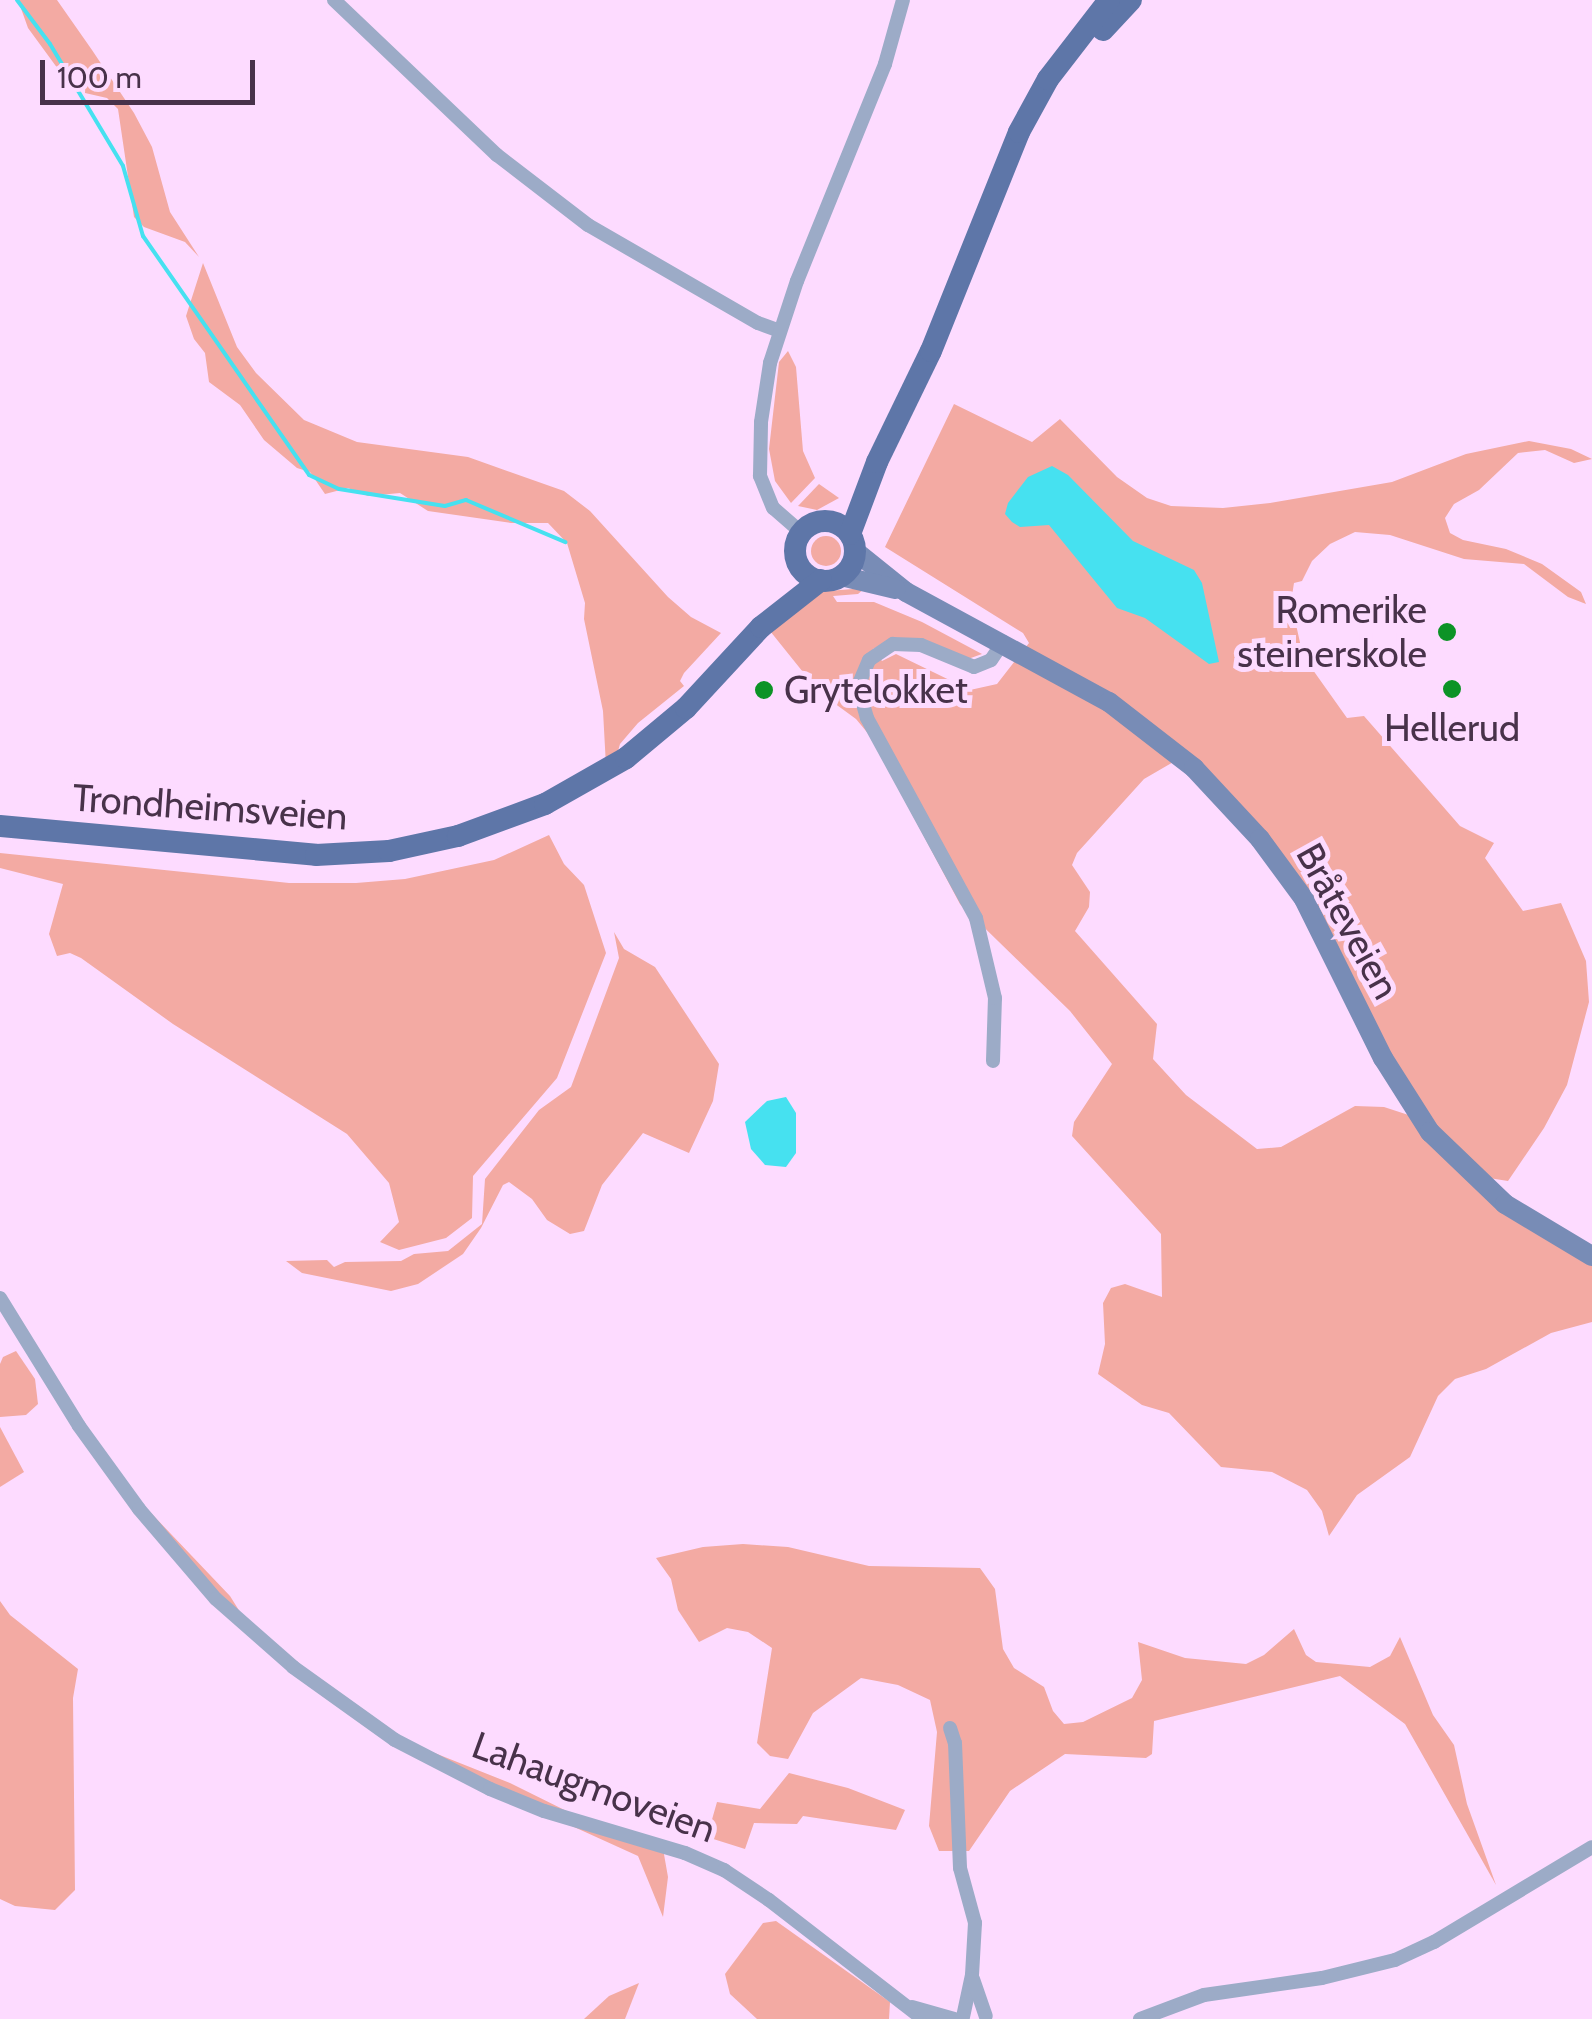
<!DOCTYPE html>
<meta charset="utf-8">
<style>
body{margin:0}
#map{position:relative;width:1592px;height:2019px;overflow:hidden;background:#fddbff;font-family:Cabin,sans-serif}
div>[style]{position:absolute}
.green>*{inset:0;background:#f3aaa3}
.round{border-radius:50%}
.water>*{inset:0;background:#46e1f0}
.stream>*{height:4px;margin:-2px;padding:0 2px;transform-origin:2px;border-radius:2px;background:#46e1f0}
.minor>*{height:14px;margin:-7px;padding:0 7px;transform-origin:7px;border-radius:7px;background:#9cabc7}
.secondary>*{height:20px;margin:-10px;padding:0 10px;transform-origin:10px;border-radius:10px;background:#788cb6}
.primary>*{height:22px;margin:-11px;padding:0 11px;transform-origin:11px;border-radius:11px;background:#5e76a8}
.primary>.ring{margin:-11px;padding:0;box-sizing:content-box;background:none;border:22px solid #5e76a8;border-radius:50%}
.dots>*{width:28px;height:28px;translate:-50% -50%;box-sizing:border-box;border:5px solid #fddbff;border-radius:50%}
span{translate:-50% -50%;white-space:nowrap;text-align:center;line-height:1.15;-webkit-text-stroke:10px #fddbff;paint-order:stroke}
.poi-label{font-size:38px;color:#48324a}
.right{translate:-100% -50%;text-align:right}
.left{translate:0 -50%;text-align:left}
.street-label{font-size:38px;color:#48324a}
.scale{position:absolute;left:40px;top:60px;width:215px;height:45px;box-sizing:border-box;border:5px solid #48324a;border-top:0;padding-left:12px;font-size:30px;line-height:35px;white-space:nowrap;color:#48324a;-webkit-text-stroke:8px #fddbff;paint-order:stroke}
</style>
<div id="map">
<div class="green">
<div style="clip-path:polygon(18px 0,57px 0,92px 50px,134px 113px,152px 147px,170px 212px,199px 257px,185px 242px,144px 227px,134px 217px,118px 109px,107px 98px,85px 93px,86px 72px,58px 69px,28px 28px)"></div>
<div style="clip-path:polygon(203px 263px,237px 347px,256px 373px,304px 420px,357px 442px,468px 457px,564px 491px,590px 511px,668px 597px,691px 617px,721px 633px,684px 673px,680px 681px,684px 686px,638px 723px,620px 744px,612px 772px,606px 766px,603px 711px,584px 619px,585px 603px,567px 543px,548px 523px,511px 523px,428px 511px,400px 493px,368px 496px,348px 488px,325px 494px,310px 472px,297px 468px,264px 440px,240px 405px,209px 382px,205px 353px,194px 339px,186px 316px)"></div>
<div style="clip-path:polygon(788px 351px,796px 367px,803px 451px,815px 478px,791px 503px,775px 481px,769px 449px,779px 362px)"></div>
<div style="clip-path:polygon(evenodd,954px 404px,1032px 442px,1060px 419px,1117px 477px,1147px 498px,1171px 506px,1223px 508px,1270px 503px,1392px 482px,1466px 454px,1529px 441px,1571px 449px,1592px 459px,1574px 463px,1545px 450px,1518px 453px,1479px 490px,1454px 504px,1445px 518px,1450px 533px,1463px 540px,1506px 549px,1542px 564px,1581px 592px,1586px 604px,1568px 597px,1524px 564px,1464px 559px,1390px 535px,1355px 532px,1330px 544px,1312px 561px,1302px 581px,1294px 583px,1291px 602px,1303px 656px,1347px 718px,1364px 716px,1460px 826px,1494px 843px,1485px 858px,1523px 911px,1561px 903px,1586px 961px,1589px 1002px,1567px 1085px,1544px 1128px,1508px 1181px,1489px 1178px,1505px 1196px,1592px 1245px,1592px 1322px,1551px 1333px,1486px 1369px,1455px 1379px,1438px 1396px,1410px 1457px,1357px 1495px,1329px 1536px,1322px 1511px,1307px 1490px,1272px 1472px,1221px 1467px,1169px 1413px,1142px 1405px,1098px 1374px,1105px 1344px,1103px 1303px,1111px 1288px,1125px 1284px,1162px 1297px,1161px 1234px,1072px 1136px,1074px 1122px,1112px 1064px,1070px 1011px,960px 904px,871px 737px,856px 719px,819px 692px,766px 626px,816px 576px,828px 591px,865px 588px,858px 594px,833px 596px,837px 602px,874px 602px,922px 622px,982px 654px,968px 659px,888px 641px,873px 649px,882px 661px,896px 654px,970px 690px,997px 684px,1029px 643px,1023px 633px,885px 547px,954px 404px,1175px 761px,1304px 896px,1387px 1050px,1433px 1123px,1384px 1107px,1355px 1106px,1281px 1147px,1257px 1149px,1186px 1095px,1153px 1059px,1157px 1024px,1075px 931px,1089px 907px,1090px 892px,1072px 865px,1077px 853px,1144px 779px,1175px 761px)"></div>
<div style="clip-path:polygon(819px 484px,839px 498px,817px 510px,798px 506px)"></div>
<div class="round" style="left:811px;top:536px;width:30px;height:30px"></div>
<div style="clip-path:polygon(549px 835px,564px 864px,584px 885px,606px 953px,557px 1078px,473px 1176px,472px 1218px,446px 1238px,399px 1250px,380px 1242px,399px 1222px,389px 1183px,347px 1134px,173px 1024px,81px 958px,70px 953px,57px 956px,49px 934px,63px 884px,0 868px,0 853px,289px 883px,356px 883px,405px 879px,494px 860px)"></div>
<div style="clip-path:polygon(614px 932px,624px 949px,655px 967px,719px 1064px,713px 1101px,689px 1153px,643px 1133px,602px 1185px,584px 1231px,570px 1234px,547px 1220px,532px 1199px,509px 1182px,503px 1185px,481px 1228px,463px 1254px,418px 1284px,391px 1291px,302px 1273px,286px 1261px,327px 1260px,334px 1267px,345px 1262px,401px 1261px,414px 1254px,448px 1251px,482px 1224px,485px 1179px,539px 1110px,571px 1087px,619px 958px)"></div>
<div style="clip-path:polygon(16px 1351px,35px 1379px,38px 1404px,26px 1415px,0 1417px,0 1364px,3px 1357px)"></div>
<div style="clip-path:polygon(0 1427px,24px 1472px,0 1487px)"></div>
<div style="clip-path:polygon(151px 1513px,230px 1596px,245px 1620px,284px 1657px,402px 1740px,510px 1783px,617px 1836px,649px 1845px,662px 1843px,668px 1877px,663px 1917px,638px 1856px,424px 1759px,371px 1728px,278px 1656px,216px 1601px,146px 1521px)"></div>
<div style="clip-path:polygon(743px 1544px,788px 1547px,869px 1566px,980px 1568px,995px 1589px,1003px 1649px,1014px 1668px,1044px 1687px,1053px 1711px,1064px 1724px,1083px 1722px,1132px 1698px,1142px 1680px,1138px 1642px,1185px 1658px,1246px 1664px,1264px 1655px,1294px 1629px,1306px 1655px,1316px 1662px,1370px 1667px,1390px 1656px,1400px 1637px,1433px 1715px,1454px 1745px,1467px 1804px,1496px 1885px,1405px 1724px,1340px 1676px,1154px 1721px,1152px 1754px,1146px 1758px,1065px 1754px,1010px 1791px,969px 1851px,939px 1851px,929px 1826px,937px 1732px,930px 1700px,898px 1685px,861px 1678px,813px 1713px,788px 1759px,770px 1756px,757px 1743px,772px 1648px,748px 1632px,727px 1628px,699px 1642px,678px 1610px,671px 1579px,656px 1558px,703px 1547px)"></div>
<div style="clip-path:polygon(0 1601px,10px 1615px,78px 1669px,73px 1698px,75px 1890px,55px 1910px,15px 1906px,0 1899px)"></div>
<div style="clip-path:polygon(789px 1773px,848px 1788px,905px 1810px,896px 1830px,803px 1816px,797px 1824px,754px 1823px,745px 1849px,707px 1837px,717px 1802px,760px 1809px)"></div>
<div style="clip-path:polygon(776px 1921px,890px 2002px,889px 2019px,757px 2019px,730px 1994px,725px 1974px,763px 1923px)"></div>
<div style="clip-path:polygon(639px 1983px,625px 2019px,584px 2019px,609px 1996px)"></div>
</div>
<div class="water">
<div style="clip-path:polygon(1052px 466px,1068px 475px,1133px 541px,1194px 570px,1202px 583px,1219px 662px,1209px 664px,1145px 618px,1117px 608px,1049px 525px,1020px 527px,1012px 522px,1005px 514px,1008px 503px,1028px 477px)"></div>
<div style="clip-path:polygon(786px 1097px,796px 1113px,796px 1153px,786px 1167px,765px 1165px,751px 1149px,745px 1122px,767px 1101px)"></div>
</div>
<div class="stream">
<div style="left:17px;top:0;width:55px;rotate:53.1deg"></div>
<div style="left:50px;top:44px;width:142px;rotate:59.1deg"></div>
<div style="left:123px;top:166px;width:73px;rotate:74.1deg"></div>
<div style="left:143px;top:236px;width:291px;rotate:55.2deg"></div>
<div style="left:309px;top:475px;width:33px;rotate:25deg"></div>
<div style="left:339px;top:489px;width:107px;rotate:9.1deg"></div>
<div style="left:445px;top:506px;width:22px;rotate:-16deg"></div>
<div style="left:466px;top:500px;width:108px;rotate:23deg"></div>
</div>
<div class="minor">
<div style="left:334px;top:0;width:225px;rotate:43.6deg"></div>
<div style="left:497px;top:155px;width:115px;rotate:37.6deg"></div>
<div style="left:588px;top:225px;width:196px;rotate:30deg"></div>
<div style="left:758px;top:323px;width:23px;rotate:20deg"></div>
<div style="left:802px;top:533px;width:38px;rotate:-139deg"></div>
<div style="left:773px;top:508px;width:35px;rotate:-112deg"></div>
<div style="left:760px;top:476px;width:54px;rotate:-88.9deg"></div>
<div style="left:761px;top:422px;width:60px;rotate:-81.3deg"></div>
<div style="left:770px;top:363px;width:86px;rotate:-71.8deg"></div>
<div style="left:797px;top:281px;width:234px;rotate:-67.9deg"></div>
<div style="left:885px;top:64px;width:66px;rotate:-74.3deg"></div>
<div style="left:993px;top:1061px;width:63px;rotate:-88.2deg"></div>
<div style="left:995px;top:998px;width:82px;rotate:-103.4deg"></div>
<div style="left:976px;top:918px;width:228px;rotate:-118.6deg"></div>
<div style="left:867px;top:718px;width:33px;rotate:-106deg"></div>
<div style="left:858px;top:686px;width:28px;rotate:-67deg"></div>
<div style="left:869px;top:660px;width:29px;rotate:-34deg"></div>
<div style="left:893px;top:644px;width:28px;rotate:2deg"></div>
<div style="left:921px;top:645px;width:57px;rotate:22.5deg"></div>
<div style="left:974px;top:667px;width:18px;rotate:-22deg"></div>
<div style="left:991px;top:660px;width:22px;rotate:-56deg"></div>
<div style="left:0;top:1298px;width:150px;rotate:58.3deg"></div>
<div style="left:79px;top:1426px;width:102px;rotate:54.1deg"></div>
<div style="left:139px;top:1509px;width:118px;rotate:49.5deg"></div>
<div style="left:216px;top:1599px;width:103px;rotate:41.4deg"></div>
<div style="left:293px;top:1667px;width:125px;rotate:35.6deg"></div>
<div style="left:395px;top:1740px;width:107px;rotate:27.3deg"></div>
<div style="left:490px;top:1789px;width:58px;rotate:22.2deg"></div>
<div style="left:544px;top:1811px;width:147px;rotate:16.6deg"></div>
<div style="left:685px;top:1853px;width:43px;rotate:23.6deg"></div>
<div style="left:724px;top:1870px;width:54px;rotate:33.7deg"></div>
<div style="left:769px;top:1900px;width:195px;rotate:37.7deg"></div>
<div style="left:950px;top:1728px;width:16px;rotate:72deg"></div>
<div style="left:955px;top:1743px;width:125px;rotate:87.7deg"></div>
<div style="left:960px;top:1868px;width:57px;rotate:74.7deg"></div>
<div style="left:975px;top:1923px;width:52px;rotate:93.3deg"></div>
<div style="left:972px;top:1975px;width:43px;rotate:102.1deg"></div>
<div style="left:973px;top:1979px;width:39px;rotate:71deg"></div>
<div style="left:912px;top:2007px;width:44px;rotate:15.9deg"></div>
<div style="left:1140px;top:2019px;width:68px;rotate:-20.6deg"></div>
<div style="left:1204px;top:1995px;width:119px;rotate:-8.2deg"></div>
<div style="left:1322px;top:1978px;width:75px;rotate:-13.9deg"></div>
<div style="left:1395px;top:1960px;width:43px;rotate:-24.8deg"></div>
<div style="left:1434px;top:1942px;width:184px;rotate:-31deg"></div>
</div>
<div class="secondary">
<div style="left:855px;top:551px;width:65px;rotate:38.8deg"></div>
<div style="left:906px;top:592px;width:231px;rotate:28.5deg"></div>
<div style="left:1109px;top:702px;width:108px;rotate:37.8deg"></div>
<div style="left:1194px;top:768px;width:97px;rotate:47.1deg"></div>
<div style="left:1260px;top:839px;width:74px;rotate:53.7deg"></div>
<div style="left:1304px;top:899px;width:178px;rotate:63.6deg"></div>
<div style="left:1383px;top:1058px;width:88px;rotate:57.6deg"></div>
<div style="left:1430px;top:1132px;width:104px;rotate:43.8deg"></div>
<div style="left:1505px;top:1204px;width:101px;rotate:30.9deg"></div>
<div style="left:841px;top:576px;width:56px;rotate:13.5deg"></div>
</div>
<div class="primary">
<div style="left:1103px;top:30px;width:41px;rotate:-47deg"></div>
<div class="ring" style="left:795px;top:521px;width:38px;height:38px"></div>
<div style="left:850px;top:534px;width:77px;rotate:-69.4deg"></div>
<div style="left:877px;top:462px;width:123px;rotate:-64.1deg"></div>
<div style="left:931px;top:351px;width:236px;rotate:-68.1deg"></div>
<div style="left:1019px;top:132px;width:60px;rotate:-61.3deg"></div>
<div style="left:1048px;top:79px;width:100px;rotate:-52.3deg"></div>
<div style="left:0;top:826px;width:317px;rotate:5.2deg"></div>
<div style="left:316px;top:855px;width:73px;rotate:-3.1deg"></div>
<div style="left:389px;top:851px;width:71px;rotate:-12.3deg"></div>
<div style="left:458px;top:836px;width:93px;rotate:-20.2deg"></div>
<div style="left:545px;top:804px;width:93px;rotate:-29.6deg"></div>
<div style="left:626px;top:758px;width:78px;rotate:-39.8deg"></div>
<div style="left:686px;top:708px;width:110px;rotate:-47.2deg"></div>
<div style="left:761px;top:627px;width:76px;rotate:-38.1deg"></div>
</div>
<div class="dots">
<div style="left:1447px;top:632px;background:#0c9326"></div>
<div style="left:1452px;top:689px;background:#0c9326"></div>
<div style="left:764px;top:690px;background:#0c9326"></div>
</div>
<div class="poi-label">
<span class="right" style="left:1427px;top:632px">Romerike<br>steinerskole</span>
<span class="left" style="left:784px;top:690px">Grytelokket</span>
<span style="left:1452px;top:728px">Hellerud</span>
</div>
<div class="street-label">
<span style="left:210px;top:807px;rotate:4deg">Trondheimsveien</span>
<span style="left:1348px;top:921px;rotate:61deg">Bråteveien</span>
<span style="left:594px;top:1787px;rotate:20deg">Lahaugmoveien</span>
</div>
<div class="scale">100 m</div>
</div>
